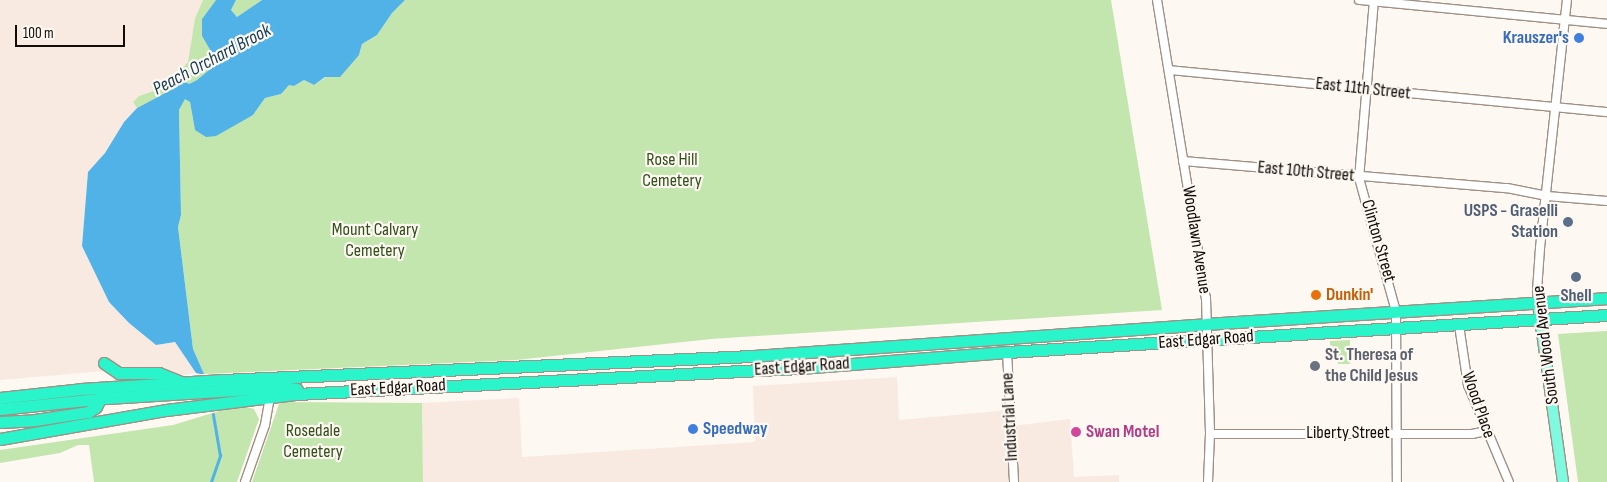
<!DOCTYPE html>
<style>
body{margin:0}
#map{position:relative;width:1607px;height:482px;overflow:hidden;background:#fef8f3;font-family:"Sofia Sans Condensed",sans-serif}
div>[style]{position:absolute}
.built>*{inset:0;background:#f8eae1}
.green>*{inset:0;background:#c3e5ae}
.water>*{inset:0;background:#50b2e6}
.stream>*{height:2.5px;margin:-1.25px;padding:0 1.25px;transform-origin:1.25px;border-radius:1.25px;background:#50b2e6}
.roads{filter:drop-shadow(1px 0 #9f9085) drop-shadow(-1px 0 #9f9085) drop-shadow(0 1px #9f9085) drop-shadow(0 -1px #9f9085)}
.minor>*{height:8px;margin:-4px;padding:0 4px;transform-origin:4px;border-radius:4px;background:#fff}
.major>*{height:10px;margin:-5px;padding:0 5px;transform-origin:5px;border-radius:5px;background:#7ff9df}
.highway>*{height:11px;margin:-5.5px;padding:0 5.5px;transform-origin:5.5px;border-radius:5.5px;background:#2af5ca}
.dots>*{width:14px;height:14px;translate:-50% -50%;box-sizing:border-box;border:2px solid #fef8f3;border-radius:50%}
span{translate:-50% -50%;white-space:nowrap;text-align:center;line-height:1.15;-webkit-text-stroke:4.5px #fef8f3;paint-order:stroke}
.shop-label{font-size:18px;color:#366cbe;font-weight:700}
.right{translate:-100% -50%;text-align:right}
.left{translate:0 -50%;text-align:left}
.street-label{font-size:18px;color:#110c08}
.park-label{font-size:18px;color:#314f19}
.service-label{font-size:18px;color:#4e5e75;font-weight:700}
.food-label{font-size:18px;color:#c56008;font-weight:700}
.worship-label{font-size:18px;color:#5b616d;font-weight:700}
.hotel-label{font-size:18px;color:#b23c85;font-weight:700}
.water-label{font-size:19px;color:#174056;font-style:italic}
.scale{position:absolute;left:15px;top:25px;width:110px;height:22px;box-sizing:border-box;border:2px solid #110c08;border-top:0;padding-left:6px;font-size:15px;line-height:18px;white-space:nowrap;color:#110c08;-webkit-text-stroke:4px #fef8f3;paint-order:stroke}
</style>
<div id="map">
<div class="built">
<div style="clip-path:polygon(0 0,203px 0,195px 18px,188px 62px,181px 70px,182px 80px,139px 96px,133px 102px,137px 108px,124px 122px,105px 153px,88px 172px,82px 246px,109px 302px,129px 323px,156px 345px,175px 342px,196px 373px,180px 376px,161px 369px,128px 369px,0 380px)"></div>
<div style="clip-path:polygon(897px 377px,899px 420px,1010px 410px,1012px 426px,1070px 419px,1074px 477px,1119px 475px,1119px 482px,423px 482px,422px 403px,519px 398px,522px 457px,755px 442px,753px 386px)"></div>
</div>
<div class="green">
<div style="clip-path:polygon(203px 0,216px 0,202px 19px,202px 36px,216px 60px,209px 70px,197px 80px,189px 84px,182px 80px,181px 70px,188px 62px,195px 18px)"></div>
<div style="clip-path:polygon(236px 0,262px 0,237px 17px,231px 10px)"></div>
<div style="clip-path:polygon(405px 0,1111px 0,1162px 310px,711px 339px,516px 360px,204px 374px,193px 349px,178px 227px,181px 215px,179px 110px,185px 98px,190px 102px,195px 130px,253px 115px,265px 98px,281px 94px,289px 84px,294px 86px,304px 80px,314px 85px,359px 55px,362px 44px,377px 35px,392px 13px)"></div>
<div style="clip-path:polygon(176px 83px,171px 90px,137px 108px,133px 102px,139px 96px)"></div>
<div style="clip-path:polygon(1607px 331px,1607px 482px,1578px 482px,1558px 334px)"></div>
<div style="clip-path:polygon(1350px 340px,1350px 364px,1338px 364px,1334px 347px,1330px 345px,1330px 341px)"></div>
<div style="clip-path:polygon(282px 402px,422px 403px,423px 482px,252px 482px,279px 404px)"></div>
<div style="clip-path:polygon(243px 406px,254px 409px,259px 419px,237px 482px,94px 482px,89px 445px,78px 445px,60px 453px,0 463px,0 450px,173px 425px,229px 408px)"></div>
</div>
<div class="water">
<div style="clip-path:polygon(216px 0,236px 0,231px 10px,237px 17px,262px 0,405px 0,392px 13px,377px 35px,362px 44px,359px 55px,340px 77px,325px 77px,314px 85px,304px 80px,294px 86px,289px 85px,281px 94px,265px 98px,253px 115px,216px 136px,206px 137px,195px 130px,190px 102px,185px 99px,179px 110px,181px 215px,178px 227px,193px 349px,204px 374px,200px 374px,196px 373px,175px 342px,156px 345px,129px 323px,109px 302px,82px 246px,88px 172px,105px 153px,124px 122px,137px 108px,171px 90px,176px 83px,182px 80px,189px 84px,197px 80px,209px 70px,216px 60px,202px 36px,202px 19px)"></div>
</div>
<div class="stream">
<div style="left:211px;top:482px;width:28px;rotate:-71deg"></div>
<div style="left:220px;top:456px;width:42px;rotate:-99.7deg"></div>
</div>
<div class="roads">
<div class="minor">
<div style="left:1157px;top:0;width:302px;rotate:80.7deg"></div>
<div style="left:1206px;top:298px;width:136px;rotate:88.3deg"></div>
<div style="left:1210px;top:434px;width:48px;rotate:92.4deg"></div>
<div style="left:1359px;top:0;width:249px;rotate:5.5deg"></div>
<div style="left:1374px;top:0;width:179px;rotate:94.8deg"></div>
<div style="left:1359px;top:178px;width:138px;rotate:74.5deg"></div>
<div style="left:1396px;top:311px;width:171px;rotate:89.7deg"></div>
<div style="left:1169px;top:70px;width:440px;rotate:5.5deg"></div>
<div style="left:1183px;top:161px;width:325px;rotate:4.8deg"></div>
<div style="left:1507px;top:188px;width:41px;rotate:11.3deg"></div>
<div style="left:1547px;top:196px;width:60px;rotate:4.8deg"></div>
<div style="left:1538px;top:304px;width:13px;rotate:-94deg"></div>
<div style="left:1537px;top:291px;width:43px;rotate:-86deg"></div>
<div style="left:1540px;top:248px;width:249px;rotate:-83.8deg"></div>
<div style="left:1459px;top:325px;width:61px;rotate:81.5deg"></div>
<div style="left:1468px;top:385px;width:105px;rotate:67.1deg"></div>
<div style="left:1007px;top:352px;width:130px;rotate:86.9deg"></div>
<div style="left:1210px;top:434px;width:262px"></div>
<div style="left:1472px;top:434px;width:14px;rotate:-12deg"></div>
<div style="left:245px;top:482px;width:60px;rotate:-70.7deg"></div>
<div style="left:265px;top:425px;width:28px;rotate:-80deg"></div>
</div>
<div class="major">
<div style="left:1538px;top:304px;width:180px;rotate:82deg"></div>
</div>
<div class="highway">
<div style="left:104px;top:363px;width:18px;rotate:34deg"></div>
<div style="left:119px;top:373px;width:40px"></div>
<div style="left:159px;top:373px;width:24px;rotate:22deg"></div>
<div style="left:0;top:398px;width:81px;rotate:-6.3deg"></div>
<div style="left:81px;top:389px;width:142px;rotate:-3.6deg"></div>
<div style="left:223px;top:380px;width:530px;rotate:-2.6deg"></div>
<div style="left:752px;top:356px;width:456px;rotate:-4deg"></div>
<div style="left:1207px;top:324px;width:401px;rotate:-3.7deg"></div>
<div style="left:0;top:409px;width:108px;rotate:-5.9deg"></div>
<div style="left:107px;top:398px;width:173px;rotate:-3.6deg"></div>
<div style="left:280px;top:387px;width:17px;rotate:7deg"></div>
<div style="left:0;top:422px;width:35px;rotate:-3deg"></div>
<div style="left:35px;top:420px;width:54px;rotate:-8.6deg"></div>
<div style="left:88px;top:412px;width:9px;rotate:-32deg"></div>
<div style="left:96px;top:407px;width:14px;rotate:-65deg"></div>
<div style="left:0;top:439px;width:169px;rotate:-9.9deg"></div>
<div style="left:166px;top:410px;width:132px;rotate:-7deg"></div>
<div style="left:297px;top:394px;width:503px;rotate:-2.96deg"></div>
<div style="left:799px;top:368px;width:209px;rotate:-4.4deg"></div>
<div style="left:1007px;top:352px;width:601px;rotate:-3.53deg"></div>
</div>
</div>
<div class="dots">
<div style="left:1579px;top:38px;background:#3f7fe0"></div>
<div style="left:1568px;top:222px;background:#5c6f8a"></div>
<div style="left:1576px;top:277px;background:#5c6f8a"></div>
<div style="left:1316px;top:295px;background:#e8710a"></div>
<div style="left:1315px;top:366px;background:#6b7280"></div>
<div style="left:693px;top:429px;background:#3f7fe0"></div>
<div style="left:1076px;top:432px;background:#d1479c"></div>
</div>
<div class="shop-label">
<span class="right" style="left:1569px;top:38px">Krauszer's</span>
<span class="left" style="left:703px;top:429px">Speedway</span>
</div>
<div class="street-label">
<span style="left:1363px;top:89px;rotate:6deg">East 11th Street</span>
<span style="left:1306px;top:172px;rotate:5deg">East 10th Street</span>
<span style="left:1196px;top:240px;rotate:81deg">Woodlawn Avenue</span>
<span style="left:1378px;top:241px;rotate:74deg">Clinton Street</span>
<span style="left:1206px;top:340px;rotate:-4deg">East Edgar Road</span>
<span style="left:1546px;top:345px;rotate:-97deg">South Wood Avenue</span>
<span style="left:802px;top:367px;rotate:-4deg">East Edgar Road</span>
<span style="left:398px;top:388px;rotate:-3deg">East Edgar Road</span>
<span style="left:1478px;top:405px;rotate:71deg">Wood Place</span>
<span style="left:1010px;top:417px;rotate:-93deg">Industrial Lane</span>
<span style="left:1348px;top:433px">Liberty Street</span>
</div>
<div class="park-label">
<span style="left:672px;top:171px">Rose Hill<br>Cemetery</span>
<span style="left:375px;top:241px">Mount Calvary<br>Cemetery</span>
<span style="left:313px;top:442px">Rosedale<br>Cemetery</span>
</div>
<div class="service-label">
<span class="right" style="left:1558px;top:222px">USPS - Graselli<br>Station</span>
<span style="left:1576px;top:296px">Shell</span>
</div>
<div class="food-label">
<span class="left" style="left:1326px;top:295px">Dunkin'</span>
</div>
<div class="worship-label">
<span class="left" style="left:1325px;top:366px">St. Theresa of<br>the Child Jesus</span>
</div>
<div class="hotel-label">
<span class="left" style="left:1086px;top:432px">Swan Motel</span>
</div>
<div class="water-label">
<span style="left:212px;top:60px;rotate:-28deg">Peach Orchard Brook</span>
</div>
<div class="scale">100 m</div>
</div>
